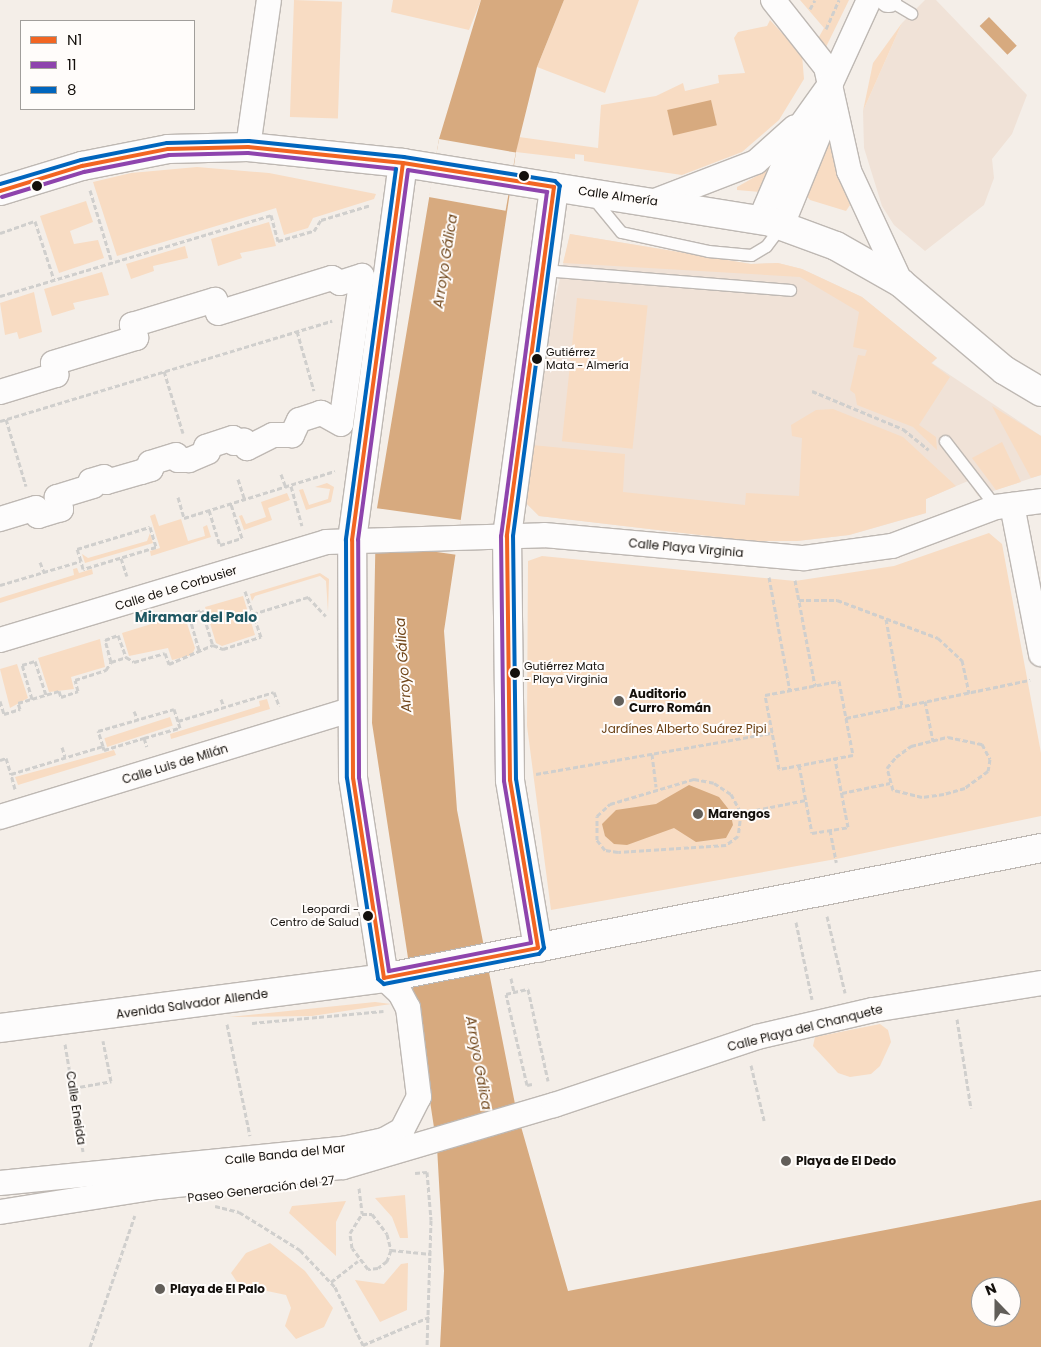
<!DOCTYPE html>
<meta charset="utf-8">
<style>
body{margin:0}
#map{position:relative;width:1041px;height:1347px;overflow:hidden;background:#f4eee8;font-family:Poppins,sans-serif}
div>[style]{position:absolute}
.built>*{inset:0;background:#f0e2d7}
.green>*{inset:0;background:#f8dcc3;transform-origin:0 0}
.water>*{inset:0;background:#d7aa7f;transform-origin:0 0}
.pier>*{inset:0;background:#f4eee8;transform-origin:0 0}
.path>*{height:3px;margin-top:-1.5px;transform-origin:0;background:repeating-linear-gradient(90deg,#d0cfcd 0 5px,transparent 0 7.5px)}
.roads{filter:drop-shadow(1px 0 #beb8b3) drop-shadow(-1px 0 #beb8b3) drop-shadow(0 1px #beb8b3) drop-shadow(0 -1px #beb8b3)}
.lane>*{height:11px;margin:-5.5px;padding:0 5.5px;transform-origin:5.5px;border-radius:5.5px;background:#fdfcfc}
.street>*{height:24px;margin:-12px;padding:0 12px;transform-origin:12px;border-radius:12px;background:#fdfcfc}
.secondary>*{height:28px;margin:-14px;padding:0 14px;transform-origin:14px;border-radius:14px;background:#fdfcfc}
.primary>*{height:28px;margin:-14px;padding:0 14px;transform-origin:14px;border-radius:14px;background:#fdfcfc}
.bus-1>*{height:4px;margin:-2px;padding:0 2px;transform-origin:2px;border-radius:2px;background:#f26522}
.bus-2>*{height:4px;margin:-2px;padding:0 2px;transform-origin:2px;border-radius:2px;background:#8e44ad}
.bus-3>*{height:4px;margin:-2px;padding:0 2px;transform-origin:2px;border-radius:2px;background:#0065bd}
.dots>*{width:14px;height:14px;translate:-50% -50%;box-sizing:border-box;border:2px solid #fffcfa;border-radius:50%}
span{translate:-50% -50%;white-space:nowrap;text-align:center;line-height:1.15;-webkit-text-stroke:4px #fffcfa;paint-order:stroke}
.bus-label{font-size:11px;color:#14100c}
.left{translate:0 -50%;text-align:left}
.right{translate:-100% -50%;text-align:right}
.street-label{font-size:12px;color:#14100c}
.poi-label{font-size:12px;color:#14100c;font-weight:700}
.park-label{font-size:12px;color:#6b4115}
.water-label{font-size:14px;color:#70461a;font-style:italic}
.neighbourhood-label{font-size:14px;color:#1f5762;font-weight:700}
.legend{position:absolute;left:20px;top:20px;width:175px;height:90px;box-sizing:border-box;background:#fffcfa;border:1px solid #a19e9b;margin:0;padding:6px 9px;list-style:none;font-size:15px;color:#14100c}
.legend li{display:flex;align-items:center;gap:10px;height:25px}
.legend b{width:25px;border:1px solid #a19e9b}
.north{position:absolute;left:971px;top:1277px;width:50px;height:50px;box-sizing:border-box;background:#fffcfa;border:1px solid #a19e9b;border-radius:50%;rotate:338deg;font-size:14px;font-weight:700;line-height:20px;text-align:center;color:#14100c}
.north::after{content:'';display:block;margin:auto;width:18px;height:22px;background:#625e59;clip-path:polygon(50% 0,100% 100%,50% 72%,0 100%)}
</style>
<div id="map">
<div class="built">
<div style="clip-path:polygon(925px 0,936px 0,1027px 95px,1012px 134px,992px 159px,994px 178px,984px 205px,925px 251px,894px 225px,882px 206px,864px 148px,863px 111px,902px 23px)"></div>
<div style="clip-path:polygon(570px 234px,751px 264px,778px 263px,802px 269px,862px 297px,937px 358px,932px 363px,1041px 436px,1041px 475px,978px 496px,968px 481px,926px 499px,926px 513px,849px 535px,797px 541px,751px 541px,539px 516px,527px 504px,527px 495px,542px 358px)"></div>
</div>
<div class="green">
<div style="left:294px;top:0;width:48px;height:117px;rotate:2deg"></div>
<div style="clip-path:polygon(393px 0,481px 0,469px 30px,391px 12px)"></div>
<div style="clip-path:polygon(564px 0,639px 0,605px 93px,537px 67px)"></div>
<div style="clip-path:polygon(800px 0,849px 0,825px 49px,815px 44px,824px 28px)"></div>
<div style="clip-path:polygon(770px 20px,802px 55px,804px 79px,779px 120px,742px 152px,682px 175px,584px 161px,584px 155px,575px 154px,575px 159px,516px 152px,519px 137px,598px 148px,601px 105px,656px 96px,683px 83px,685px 91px,719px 83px,718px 75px,745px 73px,734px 38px,738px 32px,767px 26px)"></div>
<div style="clip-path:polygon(902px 23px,863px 111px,873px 63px)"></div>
<div style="clip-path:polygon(831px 131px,850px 205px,846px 211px,810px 200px,806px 195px)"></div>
<div style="clip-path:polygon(197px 167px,269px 173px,376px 194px,374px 199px,313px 218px,308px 228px,284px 235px,276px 208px,117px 256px,93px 182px,131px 173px)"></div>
<div style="clip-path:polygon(767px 170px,760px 192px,737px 190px,737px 187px)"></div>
<div style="clip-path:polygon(86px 201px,93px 222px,70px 231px,74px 244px,98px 240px,104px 258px,59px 273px,40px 216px)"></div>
<div style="clip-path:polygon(269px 222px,276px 246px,240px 253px,242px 258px,218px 266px,211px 239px)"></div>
<div style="clip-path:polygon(570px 234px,751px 264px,778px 263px,802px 269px,862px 297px,937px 358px,931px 363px,950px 377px,919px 425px,936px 437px,937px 450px,913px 427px,857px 405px,855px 394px,850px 390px,858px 355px,865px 356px,867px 350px,853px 347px,859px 312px,800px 277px,563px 263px)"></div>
<div style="clip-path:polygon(185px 246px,188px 258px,153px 266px,154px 271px,131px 279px,126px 264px)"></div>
<div style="clip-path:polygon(102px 272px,109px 295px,73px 303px,75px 309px,52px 316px,44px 289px)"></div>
<div style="clip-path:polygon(34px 292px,42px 332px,19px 339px,17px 332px,5px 335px,0 303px)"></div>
<div style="left:577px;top:298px;width:71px;height:144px;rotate:6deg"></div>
<div style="clip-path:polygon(992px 406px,1041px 436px,1041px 475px,1031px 478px)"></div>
<div style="clip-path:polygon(833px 409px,903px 437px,956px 486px,926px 499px,926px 513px,849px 535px,797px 541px,751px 541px,539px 516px,527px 504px,532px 445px,625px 454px,623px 492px,745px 505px,746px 493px,799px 496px,802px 438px,792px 436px,791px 425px,816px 410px)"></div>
<div style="clip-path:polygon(1002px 442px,1021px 482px,996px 490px,972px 458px)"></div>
<div style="clip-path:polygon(327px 483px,334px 487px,331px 502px,306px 510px,299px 490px,303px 489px,309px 505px,328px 499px,330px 489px,315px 487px)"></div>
<div style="clip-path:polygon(287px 493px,290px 500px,268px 508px,272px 520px,244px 530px,239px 516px,242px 515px,246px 524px,266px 517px,261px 502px)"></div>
<div style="clip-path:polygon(155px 514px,159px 526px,181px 519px,188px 541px,205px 536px,203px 527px,207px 525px,211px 537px,151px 556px,150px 551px,160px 548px,150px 516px)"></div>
<div style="clip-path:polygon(150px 533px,153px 543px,85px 563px,82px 554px,88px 558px,147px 541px)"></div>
<div style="clip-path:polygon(989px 533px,1002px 544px,1041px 753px,1041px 816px,836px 859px,551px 910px,527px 726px,528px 561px,542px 556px,795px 581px,894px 566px)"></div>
<div style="clip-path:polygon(77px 568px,79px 573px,92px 569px,93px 574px,0 603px,0 598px,74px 575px,73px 569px)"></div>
<div style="clip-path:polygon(320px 573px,329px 579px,328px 612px,326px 581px,320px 576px,255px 596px,252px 601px,250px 594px)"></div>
<div style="clip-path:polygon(243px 596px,255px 635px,222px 646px,216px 643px,205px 607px)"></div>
<div style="clip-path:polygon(184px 614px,195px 648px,192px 655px,172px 660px,168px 648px,129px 656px,122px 633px)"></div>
<div style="clip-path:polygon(100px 639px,105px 667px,71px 677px,74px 689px,49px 692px,38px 658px)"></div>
<div style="clip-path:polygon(17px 664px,28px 698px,10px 708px,0 669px)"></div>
<div style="clip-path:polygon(267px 699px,270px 709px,171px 739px,170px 734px,260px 706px,259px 701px)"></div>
<div style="left:170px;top:717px;width:9px;height:69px;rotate:72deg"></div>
<div style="clip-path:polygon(114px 750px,116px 755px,18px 785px,15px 777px)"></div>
<div style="clip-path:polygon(375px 1002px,391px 1004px,312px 1016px,229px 1017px)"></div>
<div style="clip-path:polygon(880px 1024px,888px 1030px,891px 1042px,880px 1066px,871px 1074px,850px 1077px,838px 1073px,813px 1046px,815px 1037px)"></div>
<div style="clip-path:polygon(405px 1195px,408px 1238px,400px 1238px,392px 1217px,375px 1198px)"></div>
<div style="clip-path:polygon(346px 1201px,336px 1222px,336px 1256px,289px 1213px,292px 1206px)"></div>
<div style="clip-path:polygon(270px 1243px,305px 1271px,333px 1308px,324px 1327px,296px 1339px,285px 1326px,291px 1308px,286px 1295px,239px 1285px,231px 1273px,246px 1253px)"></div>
<div style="clip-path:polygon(408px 1263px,407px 1310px,380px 1322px,355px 1280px,384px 1284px,401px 1264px)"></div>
</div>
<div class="water">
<div style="clip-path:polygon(evenodd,481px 0,564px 0,537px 67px,516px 152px,444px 631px,457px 810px,516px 1109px,568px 1291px,1041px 1200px,1041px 1347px,440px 1347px,444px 1271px,437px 1147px,372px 723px,376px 514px,439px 139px,481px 0,981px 1287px,1011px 1287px,1011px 1317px,981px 1317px,981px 1287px)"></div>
<div style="left:989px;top:17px;width:40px;height:13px;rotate:46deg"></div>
<div style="left:711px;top:100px;width:26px;height:45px;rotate:77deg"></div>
<div style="clip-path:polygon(689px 785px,719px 797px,730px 811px,733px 825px,726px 838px,696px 842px,674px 828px,627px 845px,614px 844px,605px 836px,602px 824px,616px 810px,656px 804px)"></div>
</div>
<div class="pier">
<div style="left:439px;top:139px;width:78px;height:59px;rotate:10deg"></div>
<div style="left:461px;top:520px;width:35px;height:87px;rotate:98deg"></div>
</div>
<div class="path">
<div style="left:810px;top:9px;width:10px;rotate:-61deg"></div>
<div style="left:826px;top:29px;width:32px;rotate:-66deg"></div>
<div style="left:90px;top:190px;width:76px;rotate:73.2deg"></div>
<div style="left:0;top:233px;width:37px;rotate:-19deg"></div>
<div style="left:35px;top:221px;width:62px;rotate:72.1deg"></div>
<div style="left:0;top:296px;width:283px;rotate:-16.6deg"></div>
<div style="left:271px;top:215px;width:27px;rotate:75deg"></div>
<div style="left:278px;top:241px;width:37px;rotate:-16deg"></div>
<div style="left:314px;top:231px;width:13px;rotate:-58deg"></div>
<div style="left:321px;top:220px;width:52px;rotate:-16.7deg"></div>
<div style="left:297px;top:331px;width:62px;rotate:74.2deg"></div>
<div style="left:164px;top:371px;width:65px;rotate:73deg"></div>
<div style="left:812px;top:391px;width:99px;rotate:22.7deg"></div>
<div style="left:903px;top:429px;width:33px;rotate:39deg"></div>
<div style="left:6px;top:419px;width:70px;rotate:73.4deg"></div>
<div style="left:0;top:421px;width:347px;rotate:-16.8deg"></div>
<div style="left:281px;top:474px;width:15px;rotate:70deg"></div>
<div style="left:238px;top:479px;width:22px;rotate:72deg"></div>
<div style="left:291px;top:486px;width:41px;rotate:74.6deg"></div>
<div style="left:178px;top:497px;width:22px;rotate:74deg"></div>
<div style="left:184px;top:518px;width:158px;rotate:-17.3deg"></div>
<div style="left:209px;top:510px;width:37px;rotate:73deg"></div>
<div style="left:220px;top:545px;width:23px;rotate:-18deg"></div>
<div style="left:242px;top:538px;width:36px;rotate:-108deg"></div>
<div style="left:121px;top:558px;width:19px;rotate:72deg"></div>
<div style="left:40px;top:562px;width:11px;rotate:68deg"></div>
<div style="left:769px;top:577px;width:116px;rotate:79.6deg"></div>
<div style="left:795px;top:580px;width:108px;rotate:79.3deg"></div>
<div style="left:0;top:585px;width:84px;rotate:-16.5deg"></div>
<div style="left:81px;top:561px;width:13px;rotate:-108deg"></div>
<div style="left:77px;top:549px;width:76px;rotate:-16.8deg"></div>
<div style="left:150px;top:527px;width:21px;rotate:73deg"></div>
<div style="left:156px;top:547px;width:76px;rotate:163.2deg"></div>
<div style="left:83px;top:569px;width:8px;rotate:-104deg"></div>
<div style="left:245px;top:591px;width:24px;rotate:71deg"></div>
<div style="left:253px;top:614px;width:58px;rotate:-17.2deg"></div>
<div style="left:308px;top:597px;width:26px;rotate:47deg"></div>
<div style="left:799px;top:600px;width:38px"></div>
<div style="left:837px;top:600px;width:108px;rotate:20.6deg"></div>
<div style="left:938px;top:638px;width:33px;rotate:43deg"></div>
<div style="left:962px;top:660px;width:34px;rotate:78deg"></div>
<div style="left:886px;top:619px;width:88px;rotate:79.6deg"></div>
<div style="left:199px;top:650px;width:36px;rotate:-106deg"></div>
<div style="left:189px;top:615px;width:14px;rotate:-21deg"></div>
<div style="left:202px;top:610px;width:37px;rotate:73deg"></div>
<div style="left:111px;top:662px;width:23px;rotate:-105deg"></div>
<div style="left:105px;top:640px;width:14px;rotate:-21deg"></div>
<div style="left:118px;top:635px;width:23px;rotate:70deg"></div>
<div style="left:839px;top:681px;width:75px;rotate:79.3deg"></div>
<div style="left:853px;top:755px;width:75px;rotate:169.3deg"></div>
<div style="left:779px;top:769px;width:75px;rotate:-100.7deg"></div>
<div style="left:765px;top:695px;width:75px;rotate:-10.7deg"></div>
<div style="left:32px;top:699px;width:35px;rotate:-106deg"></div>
<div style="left:22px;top:665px;width:14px;rotate:-17deg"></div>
<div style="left:35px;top:661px;width:36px;rotate:72deg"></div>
<div style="left:221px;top:699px;width:9px;rotate:69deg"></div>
<div style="left:0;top:701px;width:14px;rotate:73deg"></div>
<div style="left:4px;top:714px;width:17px;rotate:-17deg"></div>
<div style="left:20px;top:709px;width:6px;rotate:-108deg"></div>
<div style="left:18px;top:703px;width:43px;rotate:-16.3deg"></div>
<div style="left:59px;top:691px;width:6px;rotate:72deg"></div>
<div style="left:61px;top:697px;width:18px;rotate:-19deg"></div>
<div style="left:78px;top:691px;width:11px;rotate:-105deg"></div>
<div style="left:75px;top:680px;width:33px;rotate:-18deg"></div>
<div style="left:106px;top:670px;width:9px;rotate:-58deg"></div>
<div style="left:111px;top:662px;width:16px;rotate:-18deg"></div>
<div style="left:126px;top:657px;width:9px;rotate:32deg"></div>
<div style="left:134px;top:662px;width:32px;rotate:-16deg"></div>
<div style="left:165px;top:653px;width:12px;rotate:70deg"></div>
<div style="left:169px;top:664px;width:48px;rotate:-23.4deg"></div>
<div style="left:213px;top:645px;width:11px;rotate:22deg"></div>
<div style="left:223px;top:649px;width:40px;rotate:-18deg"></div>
<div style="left:261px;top:637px;width:24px;rotate:-109deg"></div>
<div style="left:925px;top:701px;width:41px;rotate:78.7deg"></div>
<div style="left:134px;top:711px;width:10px;rotate:66deg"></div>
<div style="left:846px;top:718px;width:188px;rotate:-11.7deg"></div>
<div style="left:948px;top:737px;width:35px;rotate:12deg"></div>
<div style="left:982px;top:744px;width:17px;rotate:62deg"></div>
<div style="left:990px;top:759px;width:12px;rotate:99deg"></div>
<div style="left:988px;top:771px;width:29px;rotate:144deg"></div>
<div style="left:965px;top:788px;width:22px;rotate:164deg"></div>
<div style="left:944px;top:794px;width:22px;rotate:172deg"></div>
<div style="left:922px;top:797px;width:30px;rotate:-166deg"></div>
<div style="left:893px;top:790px;width:23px;rotate:-105deg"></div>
<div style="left:887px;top:768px;width:14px;rotate:-51deg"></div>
<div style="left:896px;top:757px;width:19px;rotate:-36deg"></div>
<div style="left:911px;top:746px;width:38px;rotate:-14deg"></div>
<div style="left:144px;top:738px;width:37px;rotate:-16deg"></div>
<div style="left:180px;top:728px;width:7px;rotate:-106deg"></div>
<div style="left:103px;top:746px;width:16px;rotate:-108deg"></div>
<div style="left:98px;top:731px;width:79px;rotate:-16.1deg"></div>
<div style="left:174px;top:709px;width:13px;rotate:72deg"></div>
<div style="left:178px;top:721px;width:100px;rotate:-16.8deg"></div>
<div style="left:274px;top:692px;width:15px;rotate:70deg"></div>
<div style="left:62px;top:747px;width:10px;rotate:73deg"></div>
<div style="left:652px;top:754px;width:33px;rotate:83deg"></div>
<div style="left:0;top:760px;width:6px;rotate:-18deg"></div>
<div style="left:6px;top:758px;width:17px;rotate:73deg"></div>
<div style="left:799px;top:765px;width:69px;rotate:79.2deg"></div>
<div style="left:812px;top:833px;width:36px;rotate:-9deg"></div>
<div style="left:848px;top:827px;width:69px;rotate:-100.8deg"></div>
<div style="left:536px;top:774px;width:240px;rotate:-9.9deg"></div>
<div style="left:694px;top:779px;width:20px;rotate:11deg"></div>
<div style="left:714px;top:783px;width:20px;rotate:33deg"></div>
<div style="left:731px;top:794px;width:21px;rotate:62deg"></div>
<div style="left:741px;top:813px;width:23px;rotate:97deg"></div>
<div style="left:738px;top:836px;width:15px;rotate:143deg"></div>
<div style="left:726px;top:845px;width:108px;rotate:176.3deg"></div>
<div style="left:618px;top:852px;width:13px;rotate:-171deg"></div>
<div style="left:605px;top:850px;width:13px;rotate:-129deg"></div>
<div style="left:597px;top:840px;width:24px;rotate:-90deg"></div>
<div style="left:597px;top:816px;width:18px;rotate:-43deg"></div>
<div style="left:610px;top:804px;width:88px;rotate:-16.6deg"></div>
<div style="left:15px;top:789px;width:16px;rotate:-105deg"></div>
<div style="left:11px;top:774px;width:96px;rotate:-16.9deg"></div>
<div style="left:103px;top:746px;width:4px;rotate:76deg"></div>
<div style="left:104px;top:750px;width:42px;rotate:-16.7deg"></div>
<div style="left:144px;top:738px;width:9px;rotate:72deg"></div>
<div style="left:842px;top:793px;width:49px;rotate:-11.8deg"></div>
<div style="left:741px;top:813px;width:66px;rotate:-11.3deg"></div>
<div style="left:830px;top:830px;width:33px;rotate:79deg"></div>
<div style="left:827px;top:916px;width:79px;rotate:76.8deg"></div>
<div style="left:796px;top:922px;width:79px;rotate:78.3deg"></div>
<div style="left:511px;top:978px;width:14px;rotate:78deg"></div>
<div style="left:957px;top:1019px;width:90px;rotate:81.1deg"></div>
<div style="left:252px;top:1023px;width:132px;rotate:-5.2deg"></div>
<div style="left:227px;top:1024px;width:114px;rotate:78.4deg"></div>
<div style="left:65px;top:1044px;width:109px;rotate:80.5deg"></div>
<div style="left:751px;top:1065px;width:57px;rotate:76.7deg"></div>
<div style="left:532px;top:1084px;width:5px;rotate:169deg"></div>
<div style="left:527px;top:1085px;width:93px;rotate:-103deg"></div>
<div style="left:506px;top:994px;width:23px;rotate:-13deg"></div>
<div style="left:528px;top:989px;width:94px;rotate:77.7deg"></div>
<div style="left:73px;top:1088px;width:39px;rotate:-10deg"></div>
<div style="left:111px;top:1081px;width:41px;rotate:-101.3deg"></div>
<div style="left:415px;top:1173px;width:12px;rotate:-5deg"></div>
<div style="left:427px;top:1172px;width:48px;rotate:85.2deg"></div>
<div style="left:431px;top:1220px;width:127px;rotate:91.8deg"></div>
<div style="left:359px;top:1188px;width:26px;rotate:83deg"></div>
<div style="left:215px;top:1206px;width:25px;rotate:14deg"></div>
<div style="left:239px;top:1212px;width:72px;rotate:31.9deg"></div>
<div style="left:300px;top:1250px;width:51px;rotate:46.6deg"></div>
<div style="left:335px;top:1287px;width:67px;rotate:64.2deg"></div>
<div style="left:362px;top:1214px;width:10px"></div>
<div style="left:372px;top:1214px;width:25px;rotate:53deg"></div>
<div style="left:387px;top:1234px;width:16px;rotate:76deg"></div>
<div style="left:391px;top:1250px;width:12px;rotate:110deg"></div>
<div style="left:387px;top:1261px;width:11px;rotate:142deg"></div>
<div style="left:378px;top:1268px;width:10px;rotate:174deg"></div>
<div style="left:368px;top:1269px;width:26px;rotate:-127deg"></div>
<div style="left:352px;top:1248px;width:15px;rotate:-98deg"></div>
<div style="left:350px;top:1233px;width:22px;rotate:-58deg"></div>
<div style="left:391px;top:1250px;width:40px;rotate:5.7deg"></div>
<div style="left:331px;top:1282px;width:34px;rotate:-38deg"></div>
<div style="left:363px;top:1345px;width:72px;rotate:-23deg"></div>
<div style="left:90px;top:1347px;width:139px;rotate:-71.2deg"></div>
</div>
<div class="roads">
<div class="lane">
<div style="left:889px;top:0;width:26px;rotate:31deg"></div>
<div style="left:593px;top:198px;width:44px;rotate:50.5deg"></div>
<div style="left:621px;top:232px;width:89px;rotate:12.3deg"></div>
<div style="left:708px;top:251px;width:43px;rotate:5.3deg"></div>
<div style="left:751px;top:255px;width:17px;rotate:-31deg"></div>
<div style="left:766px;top:246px;width:25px;rotate:-53deg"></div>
<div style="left:543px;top:270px;width:248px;rotate:4.6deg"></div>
<div style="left:945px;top:441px;width:83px;rotate:52.3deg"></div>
</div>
<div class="street">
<div style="left:773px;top:0;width:85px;rotate:51.7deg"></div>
<div style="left:826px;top:67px;width:107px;rotate:77.5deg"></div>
<div style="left:849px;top:171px;width:123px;rotate:65.1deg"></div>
<div style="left:888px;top:0;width:1px"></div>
<div style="left:248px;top:147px;width:148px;rotate:-81.9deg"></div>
<div style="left:655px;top:201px;width:108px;rotate:-21.1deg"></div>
<div style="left:756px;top:162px;width:52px;rotate:-41.9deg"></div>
<div style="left:760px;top:220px;width:103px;rotate:-66.7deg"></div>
<div style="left:801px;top:125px;width:52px;rotate:-54.5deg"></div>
<div style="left:831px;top:83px;width:91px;rotate:-65.4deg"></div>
<div style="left:782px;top:225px;width:117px;rotate:-67.8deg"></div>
<div style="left:826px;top:117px;width:24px;rotate:-81deg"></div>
<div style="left:0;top:392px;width:59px;rotate:-16.9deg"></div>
<div style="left:56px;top:375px;width:12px;rotate:-104deg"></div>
<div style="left:53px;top:363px;width:87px;rotate:-16.8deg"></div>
<div style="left:136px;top:338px;width:14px;rotate:-107deg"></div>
<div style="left:132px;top:325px;width:87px;rotate:-16.8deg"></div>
<div style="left:215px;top:300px;width:13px;rotate:77deg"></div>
<div style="left:218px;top:313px;width:119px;rotate:-17.1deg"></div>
<div style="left:332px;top:278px;width:9px;rotate:32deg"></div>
<div style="left:340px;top:283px;width:23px;rotate:-18deg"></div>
<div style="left:362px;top:276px;width:149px;rotate:98.1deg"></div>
<div style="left:341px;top:424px;width:23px;rotate:-151deg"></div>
<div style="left:321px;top:413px;width:23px;rotate:162deg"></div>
<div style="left:299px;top:420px;width:17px;rotate:115deg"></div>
<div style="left:292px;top:435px;width:19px;rotate:180deg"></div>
<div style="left:273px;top:435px;width:29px;rotate:153deg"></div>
<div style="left:247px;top:448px;width:8px;rotate:-113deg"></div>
<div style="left:244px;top:441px;width:10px;rotate:169deg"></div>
<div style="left:234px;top:443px;width:5px;rotate:-101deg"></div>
<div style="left:233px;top:438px;width:28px;rotate:162deg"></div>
<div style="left:206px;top:447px;width:5px;rotate:68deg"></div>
<div style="left:208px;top:452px;width:21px;rotate:157deg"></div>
<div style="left:189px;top:460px;width:11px;rotate:180deg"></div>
<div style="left:178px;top:460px;width:5px;rotate:-112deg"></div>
<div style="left:176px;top:455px;width:27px;rotate:163deg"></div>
<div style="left:150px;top:463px;width:6px;rotate:81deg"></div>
<div style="left:151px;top:469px;width:10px;rotate:163deg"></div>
<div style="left:141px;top:472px;width:36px;rotate:164deg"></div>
<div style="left:106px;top:482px;width:5px;rotate:-112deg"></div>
<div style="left:104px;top:477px;width:14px;rotate:163deg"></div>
<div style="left:91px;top:481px;width:5px;rotate:68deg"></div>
<div style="left:93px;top:486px;width:38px;rotate:163deg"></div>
<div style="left:57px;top:497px;width:13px;rotate:72deg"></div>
<div style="left:61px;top:509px;width:24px;rotate:163deg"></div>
<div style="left:38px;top:516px;width:8px;rotate:-104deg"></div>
<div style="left:36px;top:508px;width:38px;rotate:163deg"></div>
<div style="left:1012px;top:505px;width:152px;rotate:79deg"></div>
<div style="left:0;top:640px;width:340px;rotate:-16.7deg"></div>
<div style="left:326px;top:542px;width:218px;rotate:-1.8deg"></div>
<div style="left:544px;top:535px;width:261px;rotate:5.1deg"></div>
<div style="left:804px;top:558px;width:89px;rotate:-7.8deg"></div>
<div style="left:892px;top:546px;width:111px;rotate:-20.6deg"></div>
<div style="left:996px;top:507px;width:45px;rotate:-7.6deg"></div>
<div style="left:0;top:817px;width:366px;rotate:-17deg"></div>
<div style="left:0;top:1183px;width:345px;rotate:-5.7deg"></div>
<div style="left:343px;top:1149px;width:42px;rotate:-12.4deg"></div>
<div style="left:384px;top:1140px;width:21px;rotate:-29deg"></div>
<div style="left:402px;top:1130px;width:37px;rotate:-63deg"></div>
<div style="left:419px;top:1097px;width:90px;rotate:-97deg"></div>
<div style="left:408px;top:1008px;width:17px;rotate:-118deg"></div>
<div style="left:400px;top:993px;width:22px;rotate:-137deg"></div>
<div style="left:0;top:1212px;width:160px;rotate:-9deg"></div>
<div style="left:158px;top:1187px;width:186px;rotate:-6.2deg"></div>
<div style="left:343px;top:1167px;width:220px;rotate:-16.4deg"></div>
<div style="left:554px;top:1105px;width:214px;rotate:-18.5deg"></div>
<div style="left:757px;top:1037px;width:119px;rotate:-13.1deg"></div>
<div style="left:873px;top:1010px;width:170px;rotate:-9.1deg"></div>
</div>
<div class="secondary">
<div style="left:538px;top:948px;width:170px;rotate:-99.5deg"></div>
<div style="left:510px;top:780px;width:244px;rotate:-90.7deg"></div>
<div style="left:507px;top:536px;width:352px;rotate:-82.3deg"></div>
<div style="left:384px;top:978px;width:202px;rotate:-98.8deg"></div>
<div style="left:353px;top:778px;width:238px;rotate:-90.2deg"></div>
<div style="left:352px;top:540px;width:380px;rotate:-82.3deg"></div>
</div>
<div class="primary">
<div style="left:0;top:191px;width:86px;rotate:-17deg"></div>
<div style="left:82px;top:166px;width:88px;rotate:-11.2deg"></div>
<div style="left:168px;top:149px;width:80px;rotate:-1.4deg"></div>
<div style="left:248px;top:147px;width:156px;rotate:5.9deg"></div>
<div style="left:403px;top:163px;width:373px;rotate:9.1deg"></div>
<div style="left:771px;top:222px;width:69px;rotate:20.3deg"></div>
<div style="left:836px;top:246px;width:75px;rotate:29.6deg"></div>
<div style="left:901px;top:283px;width:135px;rotate:40.2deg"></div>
<div style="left:1004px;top:370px;width:43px;rotate:30.7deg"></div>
<div style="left:0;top:1028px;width:387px;rotate:-7.4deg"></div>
<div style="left:384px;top:978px;width:670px;rotate:-11.19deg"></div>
</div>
</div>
<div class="bus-1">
<div style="left:403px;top:163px;width:153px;rotate:9deg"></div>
<div style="left:554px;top:187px;width:352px;rotate:97.7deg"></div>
<div style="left:507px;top:536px;width:244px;rotate:89.3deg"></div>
<div style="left:510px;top:780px;width:170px;rotate:80.5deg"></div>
<div style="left:538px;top:948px;width:157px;rotate:169deg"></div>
<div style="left:384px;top:978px;width:202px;rotate:-98.8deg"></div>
<div style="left:353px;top:778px;width:238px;rotate:-90.2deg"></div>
<div style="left:352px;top:540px;width:380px;rotate:-82.3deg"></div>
<div style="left:0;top:191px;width:86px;rotate:-17deg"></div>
<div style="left:82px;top:166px;width:88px;rotate:-11.2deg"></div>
<div style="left:168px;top:149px;width:80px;rotate:-1.4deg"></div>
<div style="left:248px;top:147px;width:156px;rotate:5.9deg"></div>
</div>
<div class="bus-2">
<div style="left:408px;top:170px;width:141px;rotate:9deg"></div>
<div style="left:547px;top:192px;width:347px;rotate:97.6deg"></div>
<div style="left:501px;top:536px;width:245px;rotate:89.3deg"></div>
<div style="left:504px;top:781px;width:164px;rotate:80.5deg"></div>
<div style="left:531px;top:943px;width:145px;rotate:168.8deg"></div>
<div style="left:389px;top:971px;width:195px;rotate:-98.8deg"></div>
<div style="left:359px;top:778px;width:238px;rotate:-90.2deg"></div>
<div style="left:358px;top:540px;width:373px;rotate:-82.3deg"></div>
<div style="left:2px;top:197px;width:86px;rotate:-17deg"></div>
<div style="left:84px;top:172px;width:87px;rotate:-11.3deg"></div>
<div style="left:169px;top:155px;width:79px;rotate:-1.5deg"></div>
<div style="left:248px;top:153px;width:149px;rotate:6.2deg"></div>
</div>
<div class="bus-3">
<div style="left:396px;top:169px;width:374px;rotate:97.7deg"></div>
<div style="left:346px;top:540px;width:238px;rotate:89.8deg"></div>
<div style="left:347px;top:778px;width:203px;rotate:81.2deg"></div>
<div style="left:378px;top:979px;width:8px;rotate:40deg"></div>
<div style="left:384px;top:984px;width:158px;rotate:-11deg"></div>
<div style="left:539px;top:954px;width:8px;rotate:-50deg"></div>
<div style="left:544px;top:948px;width:171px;rotate:-99.4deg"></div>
<div style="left:516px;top:779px;width:243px;rotate:-90.7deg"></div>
<div style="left:513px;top:536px;width:353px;rotate:-82.4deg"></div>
<div style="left:560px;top:186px;width:7px;rotate:-135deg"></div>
<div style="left:555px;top:181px;width:153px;rotate:-171deg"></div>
<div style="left:0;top:184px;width:84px;rotate:-16.5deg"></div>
<div style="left:81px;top:160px;width:88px;rotate:-11.2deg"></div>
<div style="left:167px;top:143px;width:82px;rotate:-1.4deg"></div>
<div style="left:249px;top:141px;width:156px;rotate:5.9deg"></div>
</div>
<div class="dots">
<div style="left:524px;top:176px;background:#14100c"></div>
<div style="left:37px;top:186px;background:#14100c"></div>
<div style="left:537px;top:359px;background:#14100c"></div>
<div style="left:515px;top:673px;background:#14100c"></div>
<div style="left:619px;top:701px;background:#625e59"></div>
<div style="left:698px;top:814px;background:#625e59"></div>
<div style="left:368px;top:916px;background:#14100c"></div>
<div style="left:786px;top:1161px;background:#625e59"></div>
<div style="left:160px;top:1289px;background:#625e59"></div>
</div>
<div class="bus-label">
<span class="left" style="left:546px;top:359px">Gutiérrez<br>Mata - Almería</span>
<span class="left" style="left:524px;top:673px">Gutiérrez Mata<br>- Playa Virginia</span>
<span class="right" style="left:359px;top:916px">Leopardi -<br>Centro de Salud</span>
</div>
<div class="street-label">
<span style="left:618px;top:196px;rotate:8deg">Calle Almería</span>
<span style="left:686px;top:548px;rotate:5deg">Calle Playa Virginia</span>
<span style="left:176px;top:588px;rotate:-17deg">Calle de Le Corbusier</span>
<span style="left:175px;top:764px;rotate:-17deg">Calle Luis de Milán</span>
<span style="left:192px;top:1004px;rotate:-8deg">Avenida Salvador Allende</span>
<span style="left:805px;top:1028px;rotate:-14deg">Calle Playa del Chanquete</span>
<span style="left:76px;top:1108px;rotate:81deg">Calle Eneida</span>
<span style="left:285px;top:1154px;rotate:-6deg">Calle Banda del Mar</span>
<span style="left:261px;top:1189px;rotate:-7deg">Paseo Generación del 27</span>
</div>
<div class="poi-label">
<span class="left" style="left:629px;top:701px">Auditorio<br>Curro Román</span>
<span class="left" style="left:708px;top:814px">Marengos</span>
<span class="left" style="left:796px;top:1161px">Playa de El Dedo</span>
<span class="left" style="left:170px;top:1289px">Playa de El Palo</span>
</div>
<div class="park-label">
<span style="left:684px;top:729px">Jardínes Alberto Suárez Pipi</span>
</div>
<div class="water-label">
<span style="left:445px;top:261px;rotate:-81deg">Arroyo Gálica</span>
<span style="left:403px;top:665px;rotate:-94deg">Arroyo Gálica</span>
<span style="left:479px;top:1063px;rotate:80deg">Arroyo Gálica</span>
</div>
<div class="neighbourhood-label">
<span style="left:196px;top:617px">Miramar del Palo</span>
</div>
<ul class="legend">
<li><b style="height:6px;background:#f26522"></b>N1</li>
<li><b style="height:6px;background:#8e44ad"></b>11</li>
<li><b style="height:6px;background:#0065bd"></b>8</li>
</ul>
<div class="north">N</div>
</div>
